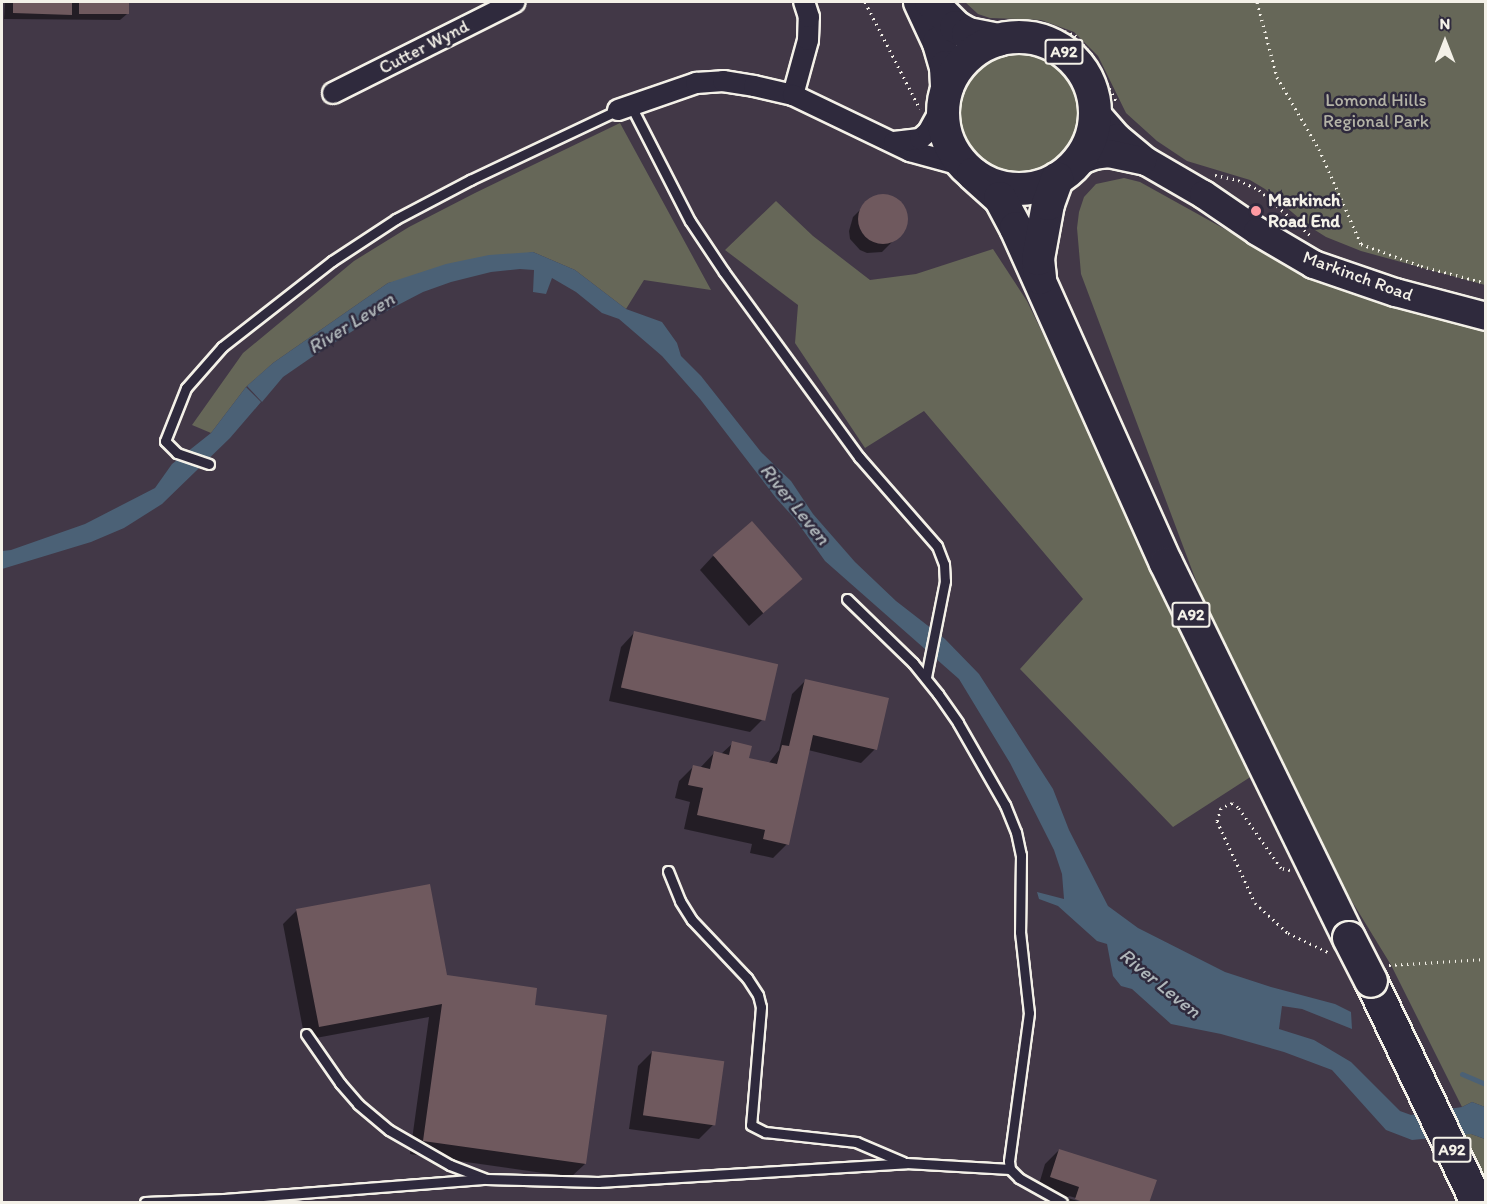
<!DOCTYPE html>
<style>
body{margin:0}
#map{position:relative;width:1487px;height:1204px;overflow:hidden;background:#423847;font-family:Itim,sans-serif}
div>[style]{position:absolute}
.green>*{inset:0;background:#666758}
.round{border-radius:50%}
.water>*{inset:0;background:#4b6176}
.shadow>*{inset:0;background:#0007}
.stream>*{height:5px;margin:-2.5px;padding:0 2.5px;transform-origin:2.5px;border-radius:2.5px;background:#4b6176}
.building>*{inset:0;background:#6f595e;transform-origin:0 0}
.path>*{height:3px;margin-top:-1.5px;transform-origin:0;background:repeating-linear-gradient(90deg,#f4f1e8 0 1.5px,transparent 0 6px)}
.roads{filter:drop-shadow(2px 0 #f4f1e8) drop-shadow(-2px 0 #f4f1e8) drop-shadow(0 2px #f4f1e8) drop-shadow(0 -2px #f4f1e8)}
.service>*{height:9px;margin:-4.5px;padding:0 4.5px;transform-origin:4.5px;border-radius:4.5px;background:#2f2a3d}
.minor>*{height:20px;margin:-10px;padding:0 10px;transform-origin:10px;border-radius:10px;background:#2f2a3d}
.secondary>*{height:27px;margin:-13.5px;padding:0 13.5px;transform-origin:13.5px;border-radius:13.5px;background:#2f2a3d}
.trunk>*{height:32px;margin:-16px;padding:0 16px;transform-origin:16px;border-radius:16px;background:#2f2a3d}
.trunk>.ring{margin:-16px;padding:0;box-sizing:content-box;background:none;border:32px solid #2f2a3d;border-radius:50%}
.bridges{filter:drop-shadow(2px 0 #f4f1e8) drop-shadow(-2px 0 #f4f1e8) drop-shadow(0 2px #f4f1e8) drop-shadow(0 -2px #f4f1e8)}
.trunk-bridge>*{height:32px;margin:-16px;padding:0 16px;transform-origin:16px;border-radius:16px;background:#2f2a3d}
.dots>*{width:16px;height:16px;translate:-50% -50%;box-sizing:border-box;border:3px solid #2f2a3d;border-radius:50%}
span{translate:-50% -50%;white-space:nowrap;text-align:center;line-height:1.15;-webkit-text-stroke:5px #2f2a3d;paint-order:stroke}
.shield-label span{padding:2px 4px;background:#2f2a3d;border:2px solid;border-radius:4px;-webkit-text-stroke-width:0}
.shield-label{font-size:16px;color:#f4f1e8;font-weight:700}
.street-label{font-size:18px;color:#f4f1e8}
.park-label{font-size:18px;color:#b4b3a7}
.poi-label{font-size:18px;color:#f4f1e8;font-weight:700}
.left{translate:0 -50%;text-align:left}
.water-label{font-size:20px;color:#b0b7ba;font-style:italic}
.frame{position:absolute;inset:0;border:3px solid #f4f1e8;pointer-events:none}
.north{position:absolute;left:1415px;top:12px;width:60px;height:60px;-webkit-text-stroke:4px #2f2a3d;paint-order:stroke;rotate:0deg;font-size:16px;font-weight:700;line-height:24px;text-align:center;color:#f4f1e8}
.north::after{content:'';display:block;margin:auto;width:21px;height:27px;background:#f4f1e8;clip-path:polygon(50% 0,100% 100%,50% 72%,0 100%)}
</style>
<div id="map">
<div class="green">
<div style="clip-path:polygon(965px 2px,1485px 2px,1485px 285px,1361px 251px,1326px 237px,1307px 225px,1265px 189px,1250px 180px,1187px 161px,1157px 141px,1126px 113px,1098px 56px,1074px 32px,1041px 20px,990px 18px,978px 14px)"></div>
<div class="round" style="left:956px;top:48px;width:126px;height:126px"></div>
<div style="clip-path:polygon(620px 123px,711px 290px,644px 280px,626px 309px,575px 270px,533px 252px,388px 283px,273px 363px,246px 387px,211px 433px,192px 425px,243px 353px,354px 261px,409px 227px,475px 193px)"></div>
<div style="clip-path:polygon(1124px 178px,1140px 182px,1302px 272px,1374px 300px,1485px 331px,1485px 1107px,1472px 1102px,1462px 1107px,1391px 965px,1337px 877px,1222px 650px,1081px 274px,1077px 228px,1079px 212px,1084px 197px,1096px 184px)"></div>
<div style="clip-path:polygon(776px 201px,813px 236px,870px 280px,916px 274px,993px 249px,1027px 301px,1255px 774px,1173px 827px,1020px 669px,1083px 599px,924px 411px,865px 448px,795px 343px,798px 305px,725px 250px)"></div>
<div style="clip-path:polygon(1430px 1103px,1471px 1134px,1485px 1139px,1485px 1202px)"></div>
</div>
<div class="water">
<div style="clip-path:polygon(533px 252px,575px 270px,626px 309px,662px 322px,677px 343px,681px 356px,701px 376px,761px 452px,791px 481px,813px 514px,855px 562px,896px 601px,945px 639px,979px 674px,1053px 789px,1069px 830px,1108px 906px,1138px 928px,1225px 972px,1271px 987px,1335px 1004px,1351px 1012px,1352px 1029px,1302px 1009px,1282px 1006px,1279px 1029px,1314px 1040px,1351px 1062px,1400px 1111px,1411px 1115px,1462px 1107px,1472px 1102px,1485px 1107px,1485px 1139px,1471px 1134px,1412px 1140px,1386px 1130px,1332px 1070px,1284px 1052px,1221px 1034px,1171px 1024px,1132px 989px,1121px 986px,1113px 976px,1107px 944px,1097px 941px,1058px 906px,1039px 899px,1037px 892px,1064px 899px,1062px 874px,1054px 850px,1010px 763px,959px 679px,825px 561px,795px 519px,776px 498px,700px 399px,662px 356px,619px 319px,602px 313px,576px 292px,552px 278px,546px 294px,533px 292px,534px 270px,520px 269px,491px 272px,451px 282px,423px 292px,373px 318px,312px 357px,283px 377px,262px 402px,247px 386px,273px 363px,388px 283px,446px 264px,489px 255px)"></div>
<div style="clip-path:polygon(246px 387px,261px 402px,230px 438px,162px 504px,124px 528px,91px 542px,2px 569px,2px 551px,11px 550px,85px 524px,155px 488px,172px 464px,211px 433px)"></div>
</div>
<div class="shadow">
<div style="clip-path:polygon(5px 2px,127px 2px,127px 14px,120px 20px,4px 19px)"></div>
<div style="clip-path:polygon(884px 196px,898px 202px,906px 215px,904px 230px,882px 252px,867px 253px,860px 250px,850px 239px,849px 231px,853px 217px,870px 200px)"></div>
<div style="clip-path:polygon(713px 556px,787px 592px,749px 626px,700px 570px)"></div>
<div style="clip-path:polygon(634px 633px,764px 718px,750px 732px,609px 701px,621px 647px)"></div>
<div style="clip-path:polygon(806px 680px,875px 749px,861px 763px,808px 750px,787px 844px,773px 858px,750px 853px,752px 844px,684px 829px,690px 802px,675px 798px,679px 781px,693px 767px,700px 768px,714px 753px,721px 754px,733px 743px,748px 759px,768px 764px,779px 750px,792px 694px)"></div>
<div style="clip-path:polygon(297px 910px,446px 976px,533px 1006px,585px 1164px,571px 1177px,410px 1154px,429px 1017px,305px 1040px,283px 924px)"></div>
<div style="clip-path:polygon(652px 1052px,713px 1125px,699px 1139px,629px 1129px,638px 1066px)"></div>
<div style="clip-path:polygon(1059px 1150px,1090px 1202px,1069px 1196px,1068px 1198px,1081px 1202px,1066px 1202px,1037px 1191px,1045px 1164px)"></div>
</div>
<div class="stream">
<div style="left:1462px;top:1074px;width:26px;rotate:23deg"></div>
</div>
<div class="building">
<div style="clip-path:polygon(13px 2px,72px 2px,72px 15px,13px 13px)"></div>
<div style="left:79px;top:2px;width:50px;height:12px"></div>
<div class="round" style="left:858px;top:194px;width:50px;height:50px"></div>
<div style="left:752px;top:521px;width:77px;height:52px;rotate:49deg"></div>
<div style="left:634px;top:631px;width:148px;height:58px;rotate:13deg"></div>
<div style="clip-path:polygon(805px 679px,889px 698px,877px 750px,813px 735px,789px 845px,763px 839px,765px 830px,697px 815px,703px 788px,688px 785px,693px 765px,710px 769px,714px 751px,729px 755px,732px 741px,752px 746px,749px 758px,777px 764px,782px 745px,789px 746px)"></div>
<div style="clip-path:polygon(430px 884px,447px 975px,537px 988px,535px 1005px,607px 1015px,586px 1164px,423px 1141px,442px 1004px,319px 1027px,296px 909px)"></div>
<div style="left:652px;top:1051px;width:73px;height:65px;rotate:8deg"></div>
<div style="clip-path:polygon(1059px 1149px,1157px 1180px,1149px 1203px,1085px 1203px,1075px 1199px,1079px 1187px,1050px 1177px)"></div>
</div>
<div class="path">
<div style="left:865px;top:2px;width:120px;rotate:62.8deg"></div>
<div style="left:1257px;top:2px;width:78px;rotate:75.1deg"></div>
<div style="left:1277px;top:77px;width:83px;rotate:59.7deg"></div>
<div style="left:1319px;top:149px;width:104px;rotate:66.1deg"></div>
<div style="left:1361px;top:244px;width:64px;rotate:20.1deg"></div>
<div style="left:1421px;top:266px;width:67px;rotate:14.7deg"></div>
<div style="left:1012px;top:22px;width:30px;rotate:2deg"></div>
<div style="left:1042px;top:23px;width:35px;rotate:20deg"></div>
<div style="left:1075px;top:35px;width:28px;rotate:49deg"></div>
<div style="left:1093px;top:56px;width:51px;rotate:62.9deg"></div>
<div style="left:1215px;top:175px;width:24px;rotate:12deg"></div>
<div style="left:1238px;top:180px;width:23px;rotate:25deg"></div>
<div style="left:1259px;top:190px;width:69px;rotate:41.5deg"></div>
<div style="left:1290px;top:870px;width:9px;rotate:-167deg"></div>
<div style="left:1281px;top:868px;width:75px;rotate:-125.2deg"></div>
<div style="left:1238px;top:807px;width:7px;rotate:-146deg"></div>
<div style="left:1232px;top:803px;width:12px;rotate:156deg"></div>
<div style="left:1221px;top:808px;width:14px;rotate:107deg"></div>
<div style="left:1217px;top:821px;width:90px;rotate:65.1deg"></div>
<div style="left:1255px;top:903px;width:45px;rotate:42.3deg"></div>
<div style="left:1288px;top:933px;width:47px;rotate:25.5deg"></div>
<div style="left:1389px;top:965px;width:97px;rotate:-3.5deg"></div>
</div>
<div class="roads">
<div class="service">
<div style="left:630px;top:104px;width:131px;rotate:62.9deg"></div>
<div style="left:690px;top:221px;width:61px;rotate:56.3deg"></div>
<div style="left:724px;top:272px;width:229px;rotate:53.9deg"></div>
<div style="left:859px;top:457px;width:118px;rotate:48.8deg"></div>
<div style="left:937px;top:546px;width:19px;rotate:69deg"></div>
<div style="left:944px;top:564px;width:17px;rotate:87deg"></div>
<div style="left:945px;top:581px;width:98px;rotate:101.2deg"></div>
<div style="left:209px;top:464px;width:34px;rotate:-161deg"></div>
<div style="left:177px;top:453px;width:17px;rotate:-135deg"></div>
<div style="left:165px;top:441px;width:57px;rotate:-68.4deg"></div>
<div style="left:186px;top:388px;width:55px;rotate:-48.7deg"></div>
<div style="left:222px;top:347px;width:140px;rotate:-38deg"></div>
<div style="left:332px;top:261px;width:77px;rotate:-33.3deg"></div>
<div style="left:396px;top:219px;width:84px;rotate:-27.8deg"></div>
<div style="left:470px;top:180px;width:164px;rotate:-25.3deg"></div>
<div style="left:847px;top:599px;width:92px;rotate:44.1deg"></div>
<div style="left:913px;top:663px;width:40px;rotate:51deg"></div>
<div style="left:938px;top:694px;width:35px;rotate:55deg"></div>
<div style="left:958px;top:723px;width:95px;rotate:60.2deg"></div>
<div style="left:1005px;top:805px;width:29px;rotate:68deg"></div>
<div style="left:1016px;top:832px;width:24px;rotate:78deg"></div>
<div style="left:1021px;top:855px;width:77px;rotate:90.7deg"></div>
<div style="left:1020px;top:932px;width:81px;rotate:83.7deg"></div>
<div style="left:1029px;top:1013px;width:149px;rotate:97.7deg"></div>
<div style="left:1009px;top:1161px;width:8px;rotate:83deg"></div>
<div style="left:1010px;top:1169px;width:13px;rotate:45deg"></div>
<div style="left:1019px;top:1178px;width:49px;rotate:29.2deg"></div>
<div style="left:668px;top:871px;width:32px;rotate:68deg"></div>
<div style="left:680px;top:901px;width:22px;rotate:58deg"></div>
<div style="left:692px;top:920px;width:80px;rotate:46.5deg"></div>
<div style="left:747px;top:978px;width:20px;rotate:57deg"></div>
<div style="left:758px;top:995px;width:12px;rotate:76deg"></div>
<div style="left:761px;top:1007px;width:118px;rotate:94.8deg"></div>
<div style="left:751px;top:1125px;width:16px;rotate:27deg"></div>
<div style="left:765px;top:1132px;width:92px;rotate:6.3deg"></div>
<div style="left:856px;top:1142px;width:51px;rotate:23.1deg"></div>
<div style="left:306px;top:1034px;width:60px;rotate:55.2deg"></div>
<div style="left:340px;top:1083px;width:28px;rotate:49deg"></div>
<div style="left:358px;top:1104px;width:40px;rotate:40deg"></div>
<div style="left:389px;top:1130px;width:70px;rotate:29.8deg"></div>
<div style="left:450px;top:1165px;width:36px;rotate:21deg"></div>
<div style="left:145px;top:1202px;width:79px;rotate:-2.2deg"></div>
<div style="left:224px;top:1199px;width:263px;rotate:-4.4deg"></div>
<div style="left:486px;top:1179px;width:112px;rotate:1.5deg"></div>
<div style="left:598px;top:1182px;width:309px;rotate:-3.5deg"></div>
<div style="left:906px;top:1163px;width:104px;rotate:3.3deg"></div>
</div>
<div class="minor">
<div style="left:333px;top:93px;width:203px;rotate:-26.6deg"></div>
<div style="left:793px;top:95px;width:57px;rotate:-74.7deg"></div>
<div style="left:808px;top:40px;width:23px;rotate:-88deg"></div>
<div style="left:809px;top:17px;width:16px;rotate:-108deg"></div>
<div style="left:618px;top:110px;width:83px;rotate:-19.1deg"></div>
<div style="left:696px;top:83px;width:27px;rotate:-4deg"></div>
<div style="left:723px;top:81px;width:31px;rotate:9deg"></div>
<div style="left:754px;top:86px;width:40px;rotate:13deg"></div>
<div style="left:793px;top:95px;width:130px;rotate:25.6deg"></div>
<div style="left:910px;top:151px;width:56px;rotate:15.5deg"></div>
<div style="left:894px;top:142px;width:26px;rotate:-7deg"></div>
<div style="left:920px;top:139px;width:11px;rotate:-41deg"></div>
<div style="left:928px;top:132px;width:29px;rotate:-61deg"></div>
</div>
<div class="secondary">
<div style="left:1095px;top:112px;width:33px;rotate:49deg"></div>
<div style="left:1117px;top:137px;width:38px;rotate:40deg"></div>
<div style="left:1146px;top:161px;width:66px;rotate:30.1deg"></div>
<div style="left:1203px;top:194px;width:65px;rotate:34.4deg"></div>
<div style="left:1257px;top:231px;width:65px;rotate:30.5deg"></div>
<div style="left:1313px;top:264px;width:87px;rotate:18.9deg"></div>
<div style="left:1395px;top:292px;width:94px;rotate:14.8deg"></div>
<div style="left:1078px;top:161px;width:17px;rotate:-21deg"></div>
<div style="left:1094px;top:155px;width:14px;rotate:-8deg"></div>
<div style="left:1108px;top:153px;width:35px;rotate:12deg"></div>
</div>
<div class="trunk">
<div style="left:920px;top:2px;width:45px;rotate:65.1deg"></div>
<div style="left:939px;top:43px;width:25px;rotate:74deg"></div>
<div style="left:946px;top:67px;width:20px;rotate:87deg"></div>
<div style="left:931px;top:2px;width:35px;rotate:45deg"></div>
<div style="left:956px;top:27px;width:14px;rotate:30deg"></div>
<div style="left:968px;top:34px;width:31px;rotate:11deg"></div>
<div class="ring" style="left:943px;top:37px;width:120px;height:120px"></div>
<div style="left:973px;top:174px;width:36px;rotate:42deg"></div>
<div style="left:1000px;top:198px;width:34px;rotate:62deg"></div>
<div style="left:1016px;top:228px;width:367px;rotate:65.9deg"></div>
<div style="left:1166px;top:563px;width:417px;rotate:64deg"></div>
<div style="left:1040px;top:278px;width:19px;rotate:-96deg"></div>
<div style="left:1038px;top:259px;width:56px;rotate:-79.7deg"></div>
<div style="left:1048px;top:204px;width:27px;rotate:-70deg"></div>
<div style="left:1371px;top:981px;width:245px;rotate:64.4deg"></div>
</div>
</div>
<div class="bridges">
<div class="trunk-bridge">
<div style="left:1349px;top:938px;width:48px;rotate:62.9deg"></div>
</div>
</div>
<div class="dots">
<div style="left:1256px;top:211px;background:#ff9aa2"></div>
</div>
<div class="shield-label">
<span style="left:1064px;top:52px">A92</span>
<span style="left:1191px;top:615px">A92</span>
<span style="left:1452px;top:1150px">A92</span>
</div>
<div class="street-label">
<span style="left:424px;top:47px;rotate:-27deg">Cutter Wynd</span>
<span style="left:1358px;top:276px;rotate:20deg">Markinch Road</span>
</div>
<div class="park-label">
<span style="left:1376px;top:111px">Lomond Hills<br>Regional Park</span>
</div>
<div class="poi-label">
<span class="left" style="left:1268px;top:211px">Markinch<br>Road End</span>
</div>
<div class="water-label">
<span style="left:351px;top:323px;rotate:-32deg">River Leven</span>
<span style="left:795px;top:504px;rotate:51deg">River Leven</span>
<span style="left:1160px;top:983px;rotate:39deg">River Leven</span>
</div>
<div class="frame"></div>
<div class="north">N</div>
</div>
